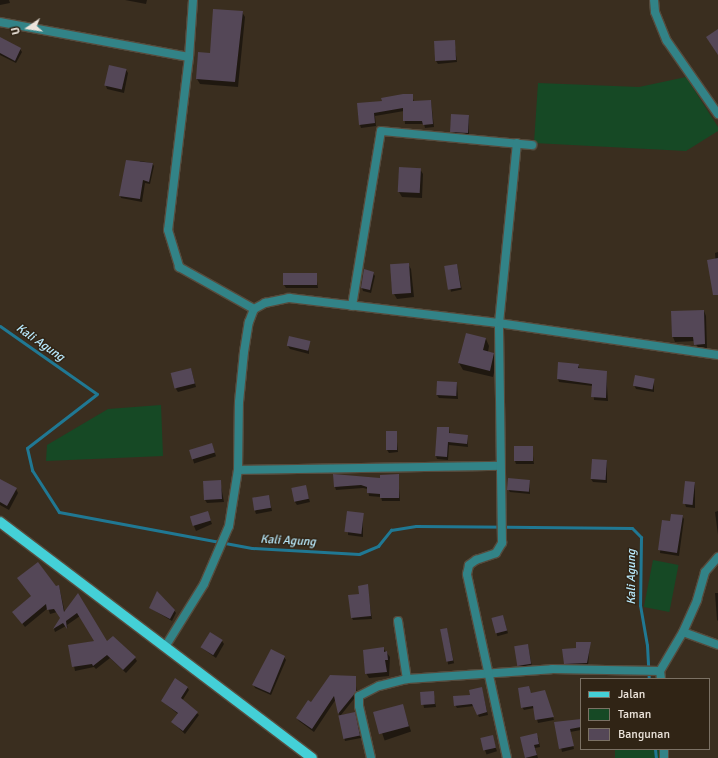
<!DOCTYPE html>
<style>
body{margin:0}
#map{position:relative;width:718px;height:758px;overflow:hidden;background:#3a2e1f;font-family:Signika,sans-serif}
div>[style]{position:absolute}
.green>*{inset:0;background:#164925;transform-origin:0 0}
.shadow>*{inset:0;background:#0007;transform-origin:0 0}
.stream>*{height:3px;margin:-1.5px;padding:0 1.5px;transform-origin:1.5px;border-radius:1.5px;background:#207893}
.building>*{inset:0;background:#544757;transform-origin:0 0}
.roads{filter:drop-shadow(1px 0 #564b3d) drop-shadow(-1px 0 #564b3d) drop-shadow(0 1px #564b3d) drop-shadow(0 -1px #564b3d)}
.minor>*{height:8px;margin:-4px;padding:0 4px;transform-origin:4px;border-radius:4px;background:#328387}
.tertiary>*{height:8px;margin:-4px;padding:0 4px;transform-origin:4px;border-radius:4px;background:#328387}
.primary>*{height:10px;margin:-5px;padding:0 5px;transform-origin:5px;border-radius:5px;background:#44d0d7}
span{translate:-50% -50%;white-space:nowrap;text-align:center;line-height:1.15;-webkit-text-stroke:3px #302415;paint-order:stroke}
.water-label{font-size:12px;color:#b9eafd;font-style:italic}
.legend{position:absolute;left:580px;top:678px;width:130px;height:72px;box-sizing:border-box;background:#302415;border:1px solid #7b7164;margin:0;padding:5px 7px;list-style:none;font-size:12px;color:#ece4db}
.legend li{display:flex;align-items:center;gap:8px;height:20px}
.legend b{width:20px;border:1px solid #7b7164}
.north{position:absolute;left:8px;top:8px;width:40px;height:40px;-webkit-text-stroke:3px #302415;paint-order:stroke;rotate:257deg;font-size:11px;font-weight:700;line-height:16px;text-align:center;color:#ece4db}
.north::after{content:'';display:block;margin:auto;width:14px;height:18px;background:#ece4db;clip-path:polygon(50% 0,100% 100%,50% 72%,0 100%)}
</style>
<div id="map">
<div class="green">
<div style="clip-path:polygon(686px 77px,718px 127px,718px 131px,686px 151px,534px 143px,538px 83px,639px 87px)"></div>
<div style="clip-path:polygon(161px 405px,163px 456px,46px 461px,47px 445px,108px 409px)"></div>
<div style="left:653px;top:560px;width:26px;height:48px;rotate:11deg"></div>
<div style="left:615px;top:749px;width:47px;height:9px"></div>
</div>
<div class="shadow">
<div style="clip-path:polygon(0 0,9px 0,10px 3px,0 5px)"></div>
<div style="clip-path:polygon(125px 0,147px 0,146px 4px)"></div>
<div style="clip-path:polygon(242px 12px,245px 17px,238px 87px,200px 84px,197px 79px,198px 53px,211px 54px)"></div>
<div style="clip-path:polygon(0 38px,20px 49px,22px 52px,16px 63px,0 55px)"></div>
<div style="clip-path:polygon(454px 41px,457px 62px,438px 64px,436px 61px)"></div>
<div style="clip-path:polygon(126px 70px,128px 73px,124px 93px,107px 89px,106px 86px)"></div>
<div style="clip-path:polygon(412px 95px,414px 102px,431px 101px,434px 127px,425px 128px,424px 124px,405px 124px,404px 111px,375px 116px,376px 126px,361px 128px,360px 125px,383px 102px)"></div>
<div style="clip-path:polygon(469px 116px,469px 136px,452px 135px,451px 132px)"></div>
<div style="clip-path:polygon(140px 161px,152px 163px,154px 166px,150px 184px,145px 183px,142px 202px,121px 198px,120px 195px)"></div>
<div style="clip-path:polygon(420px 169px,423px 174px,422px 198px,402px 197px,399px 192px)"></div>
<div style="clip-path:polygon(718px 252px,718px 289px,715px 253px)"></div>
<div style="clip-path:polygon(408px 264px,411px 269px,414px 297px,397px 299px,394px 294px,392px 266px)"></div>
<div style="left:457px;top:265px;width:25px;height:11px;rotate:79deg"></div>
<div style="clip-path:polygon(373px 273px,375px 276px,371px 293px,363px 291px,362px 288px)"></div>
<div style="clip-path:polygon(316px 274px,318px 288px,286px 288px,284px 285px)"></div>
<div style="clip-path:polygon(704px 311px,706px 316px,707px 349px,698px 349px,695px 341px,675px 342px,673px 337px,672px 312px)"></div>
<div style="clip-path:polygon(486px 339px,489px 346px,488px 352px,493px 353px,497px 360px,493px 377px,463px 370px,459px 363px)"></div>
<div style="clip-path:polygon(309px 341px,309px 354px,290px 349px,288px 346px)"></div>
<div style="clip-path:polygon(578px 365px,580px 369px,606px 372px,608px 401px,594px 400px,593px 386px,559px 382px,558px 379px)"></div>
<div style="clip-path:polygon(191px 369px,196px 387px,178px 392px,176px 389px)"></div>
<div style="clip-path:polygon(654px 380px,654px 392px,636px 389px,634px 385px)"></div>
<div style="clip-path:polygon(457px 383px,458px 399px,439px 398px,437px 395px)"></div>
<div style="clip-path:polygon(449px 428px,450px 435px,467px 436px,468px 447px,449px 445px,448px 460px,437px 459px,436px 456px)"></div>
<div style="clip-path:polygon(396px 432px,398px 452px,389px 453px,387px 450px)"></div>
<div style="left:212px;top:444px;width:13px;height:23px;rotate:72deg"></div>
<div style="clip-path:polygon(532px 447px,534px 464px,516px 464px,515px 461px)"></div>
<div style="clip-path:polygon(607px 461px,607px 483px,593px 482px,591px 479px)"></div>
<div style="clip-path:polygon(398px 475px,400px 501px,382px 501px,381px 497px,369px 496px,368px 489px,363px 488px,336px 490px,335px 487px)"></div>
<div style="clip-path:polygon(0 480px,16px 489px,18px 493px,9px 510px,0 505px)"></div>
<div style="clip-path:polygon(220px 481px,224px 502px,207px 503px,205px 500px)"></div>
<div style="clip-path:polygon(529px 481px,530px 494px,510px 492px,508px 489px)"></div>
<div style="clip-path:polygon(695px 483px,695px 508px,686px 507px,685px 504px)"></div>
<div style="clip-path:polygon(305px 486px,310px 502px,297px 505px,295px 502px)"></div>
<div style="clip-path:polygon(269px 496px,272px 511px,256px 514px,255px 511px)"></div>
<div style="clip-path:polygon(718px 511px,718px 535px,715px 512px)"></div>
<div style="clip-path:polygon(348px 512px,363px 514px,363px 537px,348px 535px)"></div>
<div style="clip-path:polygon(209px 516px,212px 524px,196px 531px,191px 519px)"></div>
<div style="clip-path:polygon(682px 516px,684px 519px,679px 556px,660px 553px,663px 521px,671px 522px)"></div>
<div style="clip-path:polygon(367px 585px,372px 619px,353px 620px,352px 618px,360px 594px)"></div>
<div style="clip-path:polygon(59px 586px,65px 613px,78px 595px,107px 643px,135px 658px,137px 661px,126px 673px,110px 658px,96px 669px,94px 667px,75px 671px,70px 646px,95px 641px,80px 616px,67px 625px,68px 628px,66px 626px,55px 632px,54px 629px,61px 618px,57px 612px,50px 614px,48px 608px,25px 627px,16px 615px)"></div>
<div style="clip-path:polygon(715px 593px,718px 593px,718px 621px,717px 620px)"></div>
<div style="clip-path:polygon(150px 608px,174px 610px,176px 613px,172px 621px)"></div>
<div style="left:503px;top:616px;width:18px;height:11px;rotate:74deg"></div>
<div style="left:447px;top:630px;width:34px;height:6px;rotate:78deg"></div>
<div style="clip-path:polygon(222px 641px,224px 644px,216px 658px,202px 648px)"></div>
<div style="clip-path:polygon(590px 643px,588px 666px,567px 666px,565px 663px,576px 649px)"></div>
<div style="clip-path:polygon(528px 645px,532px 667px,520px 669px,518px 666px)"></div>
<div style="clip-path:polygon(383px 648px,390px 657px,389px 676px,369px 678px,366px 673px)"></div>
<div style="clip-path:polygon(284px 657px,286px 660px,271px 695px,255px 688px,254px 685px)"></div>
<div style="clip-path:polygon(355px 677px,357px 695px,341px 715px,354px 713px,361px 738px,345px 741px,336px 699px,314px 732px,299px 721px,297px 718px,311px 704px)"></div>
<div style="clip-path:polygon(187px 687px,189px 690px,182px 701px,199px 715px,185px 734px,172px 722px,178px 714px,162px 701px)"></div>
<div style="clip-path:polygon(529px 687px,531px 694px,546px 695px,554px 720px,538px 723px,534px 708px,524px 710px,522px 707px)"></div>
<div style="clip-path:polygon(482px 690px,488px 715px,479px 717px,474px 706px,457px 708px,455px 705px)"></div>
<div style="clip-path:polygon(433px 692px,436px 707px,424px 708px,421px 693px)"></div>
<div style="left:402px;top:705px;width:28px;height:28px;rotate:71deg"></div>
<div style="clip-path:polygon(581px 720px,581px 730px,570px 732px,574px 749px,562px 752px,556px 723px)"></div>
<div style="left:492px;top:736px;width:16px;height:11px;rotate:72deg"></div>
<div style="clip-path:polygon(538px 737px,540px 747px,535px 748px,538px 758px,526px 758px,521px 738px)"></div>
</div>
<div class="stream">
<div style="left:0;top:326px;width:118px;rotate:35deg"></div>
<div style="left:97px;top:394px;width:88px;rotate:142.4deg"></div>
<div style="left:27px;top:448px;width:23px;rotate:77deg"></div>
<div style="left:32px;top:470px;width:50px;rotate:57.3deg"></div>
<div style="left:59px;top:512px;width:196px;rotate:10.6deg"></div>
<div style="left:252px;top:548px;width:107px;rotate:3.2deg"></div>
<div style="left:359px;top:554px;width:21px;rotate:-23deg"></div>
<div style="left:378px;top:546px;width:21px;rotate:-51deg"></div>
<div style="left:391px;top:530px;width:25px;rotate:-9deg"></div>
<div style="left:416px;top:526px;width:216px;rotate:0.5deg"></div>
<div style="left:632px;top:528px;width:13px;rotate:45deg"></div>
<div style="left:641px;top:537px;width:68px;rotate:90.8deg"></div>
<div style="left:640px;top:605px;width:41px;rotate:80.1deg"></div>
<div style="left:647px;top:645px;width:34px;rotate:87deg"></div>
<div style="left:655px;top:749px;width:9px;rotate:84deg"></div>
</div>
<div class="building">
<div style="clip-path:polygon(213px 9px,243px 11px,235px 82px,196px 79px,198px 52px,210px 53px)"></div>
<div style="clip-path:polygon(718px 29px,718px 55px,706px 37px)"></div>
<div style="clip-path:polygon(0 37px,21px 48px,15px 61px,0 53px)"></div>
<div style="left:455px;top:40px;width:20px;height:21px;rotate:87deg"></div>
<div style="left:109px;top:65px;width:18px;height:21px;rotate:13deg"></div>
<div style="clip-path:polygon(403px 94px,413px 94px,413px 101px,431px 100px,433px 124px,423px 125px,422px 121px,403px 121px,403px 108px,374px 113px,375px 123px,359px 125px,357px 103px,382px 101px,381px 98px)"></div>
<div style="left:451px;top:114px;width:18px;height:18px;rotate:3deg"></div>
<div style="clip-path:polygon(126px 160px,153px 163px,149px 182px,143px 180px,140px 199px,119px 196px)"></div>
<div style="left:399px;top:167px;width:22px;height:25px;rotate:3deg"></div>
<div style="clip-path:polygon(718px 258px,718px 295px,713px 295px,707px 260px)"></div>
<div style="left:409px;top:263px;width:30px;height:19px;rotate:86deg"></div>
<div style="left:457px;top:264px;width:24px;height:13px;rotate:81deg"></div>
<div style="clip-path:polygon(364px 269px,374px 272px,370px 290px,361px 288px)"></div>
<div style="left:283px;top:273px;width:34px;height:12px"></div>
<div style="clip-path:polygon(704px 310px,705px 344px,694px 345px,693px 337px,672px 337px,671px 311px)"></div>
<div style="clip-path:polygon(466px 333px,486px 338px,483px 350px,494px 353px,490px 371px,458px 363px)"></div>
<div style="left:289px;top:336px;width:22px;height:10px;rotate:13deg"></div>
<div style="clip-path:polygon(558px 362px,579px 364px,578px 368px,607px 371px,606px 398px,591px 397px,592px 384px,557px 379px)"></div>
<div style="left:191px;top:368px;width:16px;height:21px;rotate:76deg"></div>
<div style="left:635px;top:375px;width:20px;height:11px;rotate:11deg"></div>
<div style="left:437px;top:381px;width:20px;height:14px;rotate:3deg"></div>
<div style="clip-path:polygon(437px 427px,449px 427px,449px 433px,468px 435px,467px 444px,448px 442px,447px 457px,435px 456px)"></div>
<div style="left:386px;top:431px;width:11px;height:19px"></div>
<div style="left:212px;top:443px;width:10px;height:24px;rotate:73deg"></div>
<div style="left:514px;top:446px;width:19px;height:15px"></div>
<div style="left:592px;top:459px;width:15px;height:20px;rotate:4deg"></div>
<div style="clip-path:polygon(333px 474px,380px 478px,380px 475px,399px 474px,399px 498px,380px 498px,380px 494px,367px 493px,367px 487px,361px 485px,334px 487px)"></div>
<div style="left:508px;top:478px;width:22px;height:12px;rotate:5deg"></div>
<div style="clip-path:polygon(0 479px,17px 488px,7px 506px,0 502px)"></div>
<div style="left:221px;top:480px;width:19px;height:18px;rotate:87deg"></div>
<div style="left:685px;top:481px;width:10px;height:23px;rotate:6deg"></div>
<div style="left:306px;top:485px;width:14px;height:15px;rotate:78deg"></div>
<div style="left:269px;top:495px;width:13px;height:17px;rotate:81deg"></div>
<div style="left:208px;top:511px;width:10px;height:19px;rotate:73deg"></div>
<div style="left:347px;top:511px;width:17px;height:21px;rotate:7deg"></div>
<div style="clip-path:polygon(671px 514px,683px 515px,677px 553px,658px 550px,662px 520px,670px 521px)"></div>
<div style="clip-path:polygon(38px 562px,56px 586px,59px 585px,64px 612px,78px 593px,107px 641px,113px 636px,136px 657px,123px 670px,107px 655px,93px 666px,92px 664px,72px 667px,68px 645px,94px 641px,77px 613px,66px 621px,67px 629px,63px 623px,53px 629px,60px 618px,54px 609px,47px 610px,46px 604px,22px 624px,12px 612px,31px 596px,17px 578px)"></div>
<div style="clip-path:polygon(368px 584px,371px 616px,351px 618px,348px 595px,359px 594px,358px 586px)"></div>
<div style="clip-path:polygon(157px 591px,175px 610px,170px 619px,149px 608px)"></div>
<div style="left:503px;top:615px;width:16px;height:12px;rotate:75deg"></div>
<div style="left:447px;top:628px;width:33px;height:7px;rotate:79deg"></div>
<div style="left:210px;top:632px;width:15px;height:18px;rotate:32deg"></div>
<div style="clip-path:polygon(576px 642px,591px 642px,587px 663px,564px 664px,562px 649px,576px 648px)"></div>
<div style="left:528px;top:644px;width:20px;height:14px;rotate:81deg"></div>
<div style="clip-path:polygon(384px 647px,384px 652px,387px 651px,388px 660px,385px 660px,387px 672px,365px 674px,363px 650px)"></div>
<div style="clip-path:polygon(271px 649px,285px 656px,270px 693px,252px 685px)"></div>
<div style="clip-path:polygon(330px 675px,356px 676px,356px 692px,338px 714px,334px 696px,312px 729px,296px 718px,308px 700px,311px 702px)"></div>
<div style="clip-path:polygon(175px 678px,188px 687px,181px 698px,198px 712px,183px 731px,171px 722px,178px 713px,161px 701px)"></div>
<div style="clip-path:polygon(529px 686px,531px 693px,545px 690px,554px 717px,535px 720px,533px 706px,521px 708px,518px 688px)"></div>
<div style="clip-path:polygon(482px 687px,487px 712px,477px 715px,472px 704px,454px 706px,453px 696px,470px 695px,469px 690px)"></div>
<div style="left:434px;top:691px;width:13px;height:14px;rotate:86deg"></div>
<div style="left:403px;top:704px;width:23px;height:31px;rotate:75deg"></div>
<div style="left:355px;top:712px;width:24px;height:17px;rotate:78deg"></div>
<div style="clip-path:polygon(581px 719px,581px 727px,570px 729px,574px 746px,559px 749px,554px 722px)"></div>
<div style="clip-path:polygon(537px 733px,539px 744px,534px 745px,537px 755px,525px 758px,520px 737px)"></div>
<div style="left:493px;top:735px;width:13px;height:13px;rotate:77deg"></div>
</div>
<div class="roads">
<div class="minor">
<div style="left:193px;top:0;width:57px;rotate:94deg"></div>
<div style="left:189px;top:57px;width:174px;rotate:96.9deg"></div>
<div style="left:168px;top:230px;width:39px;rotate:73deg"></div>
<div style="left:179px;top:267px;width:86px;rotate:29.2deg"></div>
<div style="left:654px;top:0;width:12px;rotate:85deg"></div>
<div style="left:655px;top:12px;width:31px;rotate:68deg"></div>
<div style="left:667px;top:41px;width:89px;rotate:55.1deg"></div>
<div style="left:0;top:22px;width:192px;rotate:10.5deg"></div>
<div style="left:352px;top:306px;width:177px;rotate:-80.6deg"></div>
<div style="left:381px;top:131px;width:152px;rotate:5.3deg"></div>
<div style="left:238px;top:470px;width:262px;rotate:-0.9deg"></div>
<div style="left:398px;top:621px;width:59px;rotate:81.2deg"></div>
<div style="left:683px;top:632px;width:37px;rotate:20deg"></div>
<div style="left:661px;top:679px;width:8px;rotate:-97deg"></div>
<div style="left:660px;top:671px;width:45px;rotate:-59.5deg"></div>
<div style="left:683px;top:632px;width:35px;rotate:-66deg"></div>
<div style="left:697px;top:600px;width:29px;rotate:-74deg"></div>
<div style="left:705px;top:572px;width:20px;rotate:-49deg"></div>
<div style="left:664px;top:749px;width:9px;rotate:90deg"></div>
<div style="left:371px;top:758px;width:53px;rotate:-103deg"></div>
<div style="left:359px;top:706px;width:10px;rotate:-90deg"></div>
<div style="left:359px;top:696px;width:22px;rotate:-27deg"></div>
<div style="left:379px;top:686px;width:29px;rotate:-14deg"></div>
<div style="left:407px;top:679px;width:145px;rotate:-3.9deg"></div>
<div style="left:552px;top:669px;width:108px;rotate:1.1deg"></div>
<div style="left:507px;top:758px;width:188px;rotate:-102.3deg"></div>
<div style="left:467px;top:574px;width:9px;rotate:-77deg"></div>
<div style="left:469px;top:565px;width:9px;rotate:-36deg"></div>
<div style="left:476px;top:560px;width:21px;rotate:-19deg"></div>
<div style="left:496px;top:553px;width:12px;rotate:-59deg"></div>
<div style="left:502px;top:543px;width:220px;rotate:-90.8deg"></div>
<div style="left:499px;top:323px;width:181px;rotate:-84.3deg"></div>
</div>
<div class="tertiary">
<div style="left:165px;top:647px;width:74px;rotate:-58.2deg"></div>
<div style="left:204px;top:584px;width:63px;rotate:-66.7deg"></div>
<div style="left:229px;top:526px;width:57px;rotate:-80.9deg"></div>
<div style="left:238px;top:470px;width:68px;rotate:-89.2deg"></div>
<div style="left:239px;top:402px;width:50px;rotate:-84.3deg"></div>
<div style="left:244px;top:352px;width:30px;rotate:-81deg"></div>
<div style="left:249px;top:322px;width:14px;rotate:-69deg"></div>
<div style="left:254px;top:309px;width:13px;rotate:-29deg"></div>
<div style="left:265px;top:303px;width:25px;rotate:-12deg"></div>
<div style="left:289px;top:298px;width:211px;rotate:6.8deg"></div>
<div style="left:499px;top:323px;width:221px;rotate:8.3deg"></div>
</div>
<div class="primary">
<div style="left:0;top:522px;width:391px;rotate:37.1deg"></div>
</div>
</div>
<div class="water-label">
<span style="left:40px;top:343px;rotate:35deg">Kali Agung</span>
<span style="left:288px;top:541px;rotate:3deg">Kali Agung</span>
<span style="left:632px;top:577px;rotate:-90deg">Kali Agung</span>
</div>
<ul class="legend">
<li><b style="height:5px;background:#44d0d7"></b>Jalan</li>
<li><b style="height:11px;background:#164925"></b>Taman</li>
<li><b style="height:11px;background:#544757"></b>Bangunan</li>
</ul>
<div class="north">U</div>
</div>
